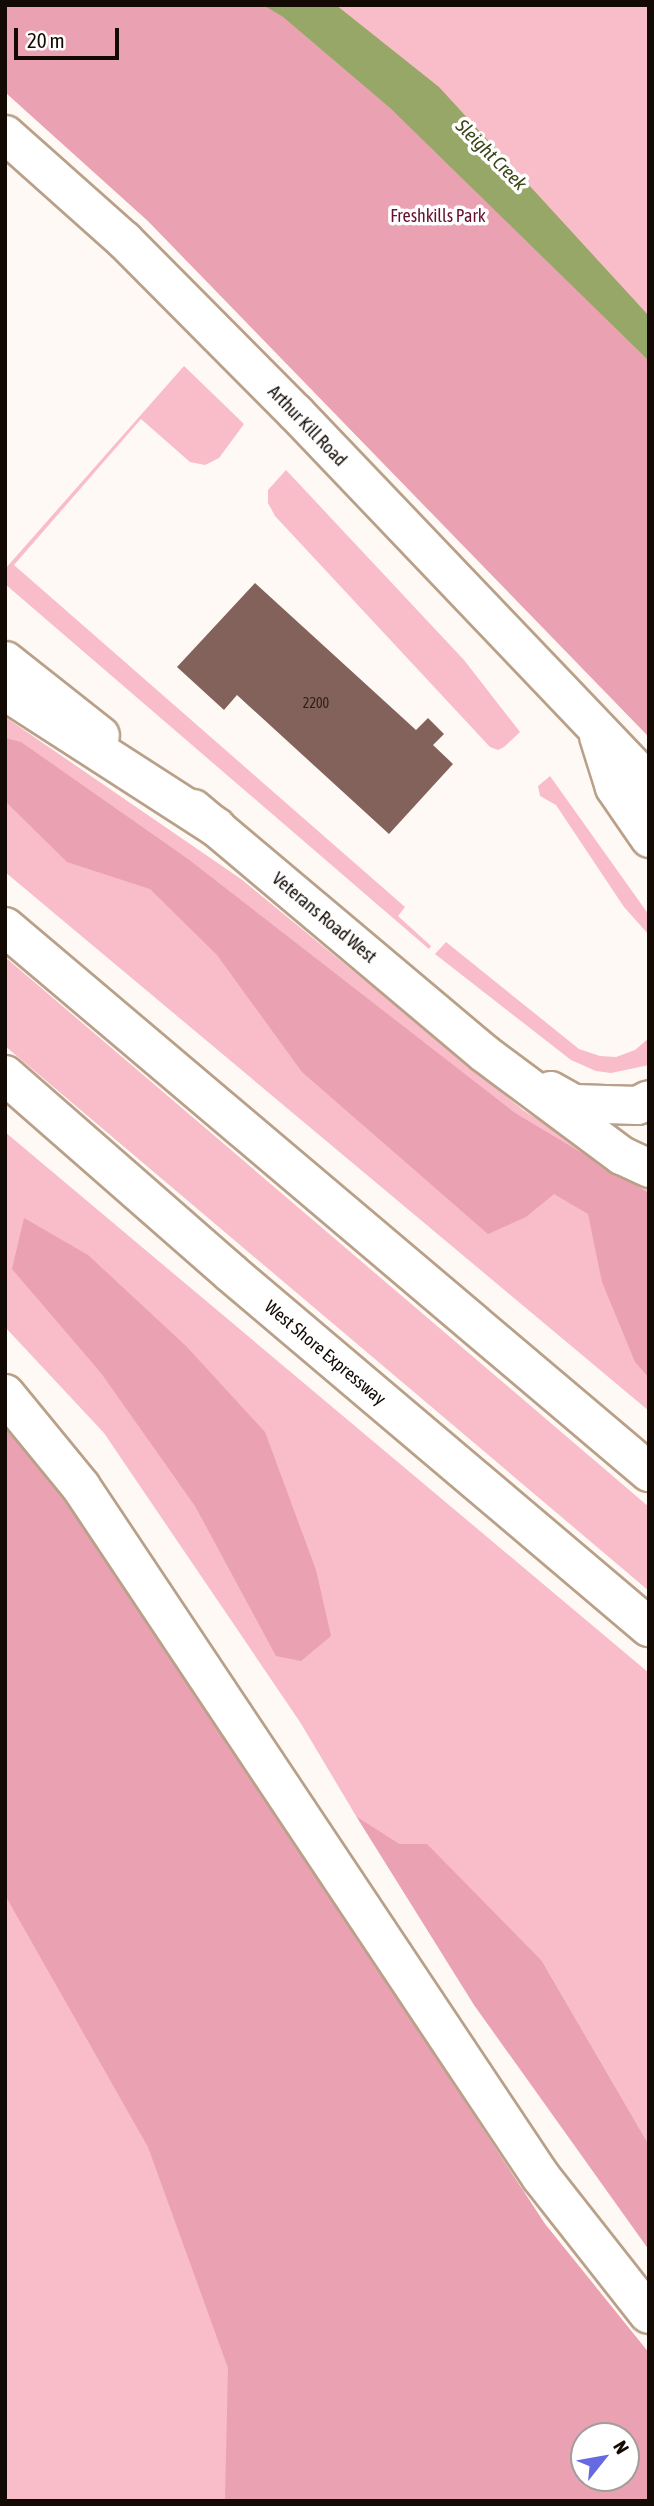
<!DOCTYPE html>
<style>
body{margin:0}
#map{position:relative;width:654px;height:2506px;overflow:hidden;background:#fef9f4;font-family:"Asap Condensed",sans-serif}
div>[style]{position:absolute}
.green>*{inset:0;background:#f9bcc9}
.forest>*{inset:0;background:#eaa1b1}
.water>*{inset:0;background:#96a768}
.building>*{inset:0;background:#82625a}
.roads{filter:drop-shadow(2px 0 #b9a089) drop-shadow(-2px 0 #b9a089) drop-shadow(0 2px #b9a089) drop-shadow(0 -2px #b9a089)}
.minor>*{height:37px;margin:-18.5px;padding:0 18.5px;transform-origin:18.5px;border-radius:18.5px;background:#fff}
.highway>*{height:38px;margin:-19px;padding:0 19px;transform-origin:19px;border-radius:19px;background:#fff}
span{translate:-50% -50%;white-space:nowrap;text-align:center;line-height:1.15;-webkit-text-stroke:7px #fff;paint-order:stroke}
.number-label{font-size:14px;color:#2f201a}
.number-label span{-webkit-text-stroke-width:0}
.park-label{font-size:18px;color:#661130}
.street-label{font-size:18px;color:#130a04}
.water-label{font-size:19px;color:#394515;font-style:italic}
.frame{position:absolute;inset:0;border:7px solid #130a04;pointer-events:none}
.north{position:absolute;left:570px;top:2422px;width:70px;height:70px;box-sizing:border-box;background:#fff;border:2px solid #a19d9b;border-radius:50%;rotate:59deg;font-size:19px;font-weight:700;line-height:28px;text-align:center;color:#130a04}
.north::after{content:'';display:block;margin:auto;width:24px;height:32px;background:#6569e2;clip-path:polygon(50% 0,100% 100%,50% 72%,0 100%)}
.scale{position:absolute;left:14px;top:28px;width:105px;height:32px;box-sizing:border-box;border:4px solid #130a04;border-top:0;padding-left:9px;font-size:21px;line-height:24px;white-space:nowrap;color:#130a04;-webkit-text-stroke:5px #fff;paint-order:stroke}
</style>
<div id="map">
<div class="green">
<div style="clip-path:polygon(5px 5px,649px 5px,649px 737px,148px 221px,5px 92px)"></div>
<div style="clip-path:polygon(184px 366px,244px 424px,219px 458px,205px 465px,190px 462px,141px 419px,14px 565px,405px 907px,398px 916px,431px 946px,429px 949px,5px 584px,5px 569px)"></div>
<div style="clip-path:polygon(286px 470px,464px 660px,520px 732px,504px 747px,498px 750px,490px 747px,275px 516px,268px 503px,268px 490px)"></div>
<div style="clip-path:polygon(5px 717px,241px 879px,523px 1110px,649px 1191px,649px 1411px,5px 872px)"></div>
<div style="clip-path:polygon(550px 776px,649px 915px,649px 935px,624px 907px,556px 805px,540px 796px,538px 786px)"></div>
<div style="clip-path:polygon(446px 942px,579px 1049px,600px 1056px,616px 1057px,635px 1050px,649px 1038px,649px 1065px,611px 1073px,596px 1071px,571px 1060px,435px 954px)"></div>
<div style="clip-path:polygon(5px 957px,649px 1507px,649px 1591px,5px 1046px)"></div>
<div style="clip-path:polygon(5px 1132px,649px 1673px,649px 2145px,542px 1961px,400px 1844px,356px 1816px,300px 1722px,104px 1433px,5px 1327px)"></div>
<div style="clip-path:polygon(evenodd,5px 1423px,120px 1574px,545px 2224px,649px 2353px,649px 2501px,5px 2501px,5px 1423px,584px 2436px,626px 2436px,626px 2478px,584px 2478px,584px 2436px)"></div>
</div>
<div class="forest">
<div style="clip-path:polygon(5px 5px,263px 5px,283px 17px,390px 108px,649px 361px,649px 737px,148px 221px,5px 92px)"></div>
<div style="clip-path:polygon(5px 738px,21px 742px,188px 859px,515px 1113px,649px 1193px,649px 1378px,635px 1362px,602px 1282px,588px 1214px,554px 1194px,526px 1217px,488px 1234px,302px 1072px,217px 955px,150px 889px,67px 862px,5px 801px)"></div>
<div style="clip-path:polygon(24px 1218px,88px 1255px,186px 1346px,265px 1432px,316px 1570px,331px 1636px,301px 1661px,276px 1656px,195px 1506px,101px 1373px,12px 1269px)"></div>
<div style="clip-path:polygon(evenodd,5px 1423px,120px 1574px,545px 2224px,649px 2353px,649px 2501px,225px 2501px,228px 2368px,148px 2147px,5px 1895px,5px 1423px,584px 2436px,626px 2436px,626px 2478px,584px 2478px,584px 2436px)"></div>
<div style="clip-path:polygon(356px 1816px,400px 1844px,427px 1844px,542px 1961px,649px 2145px,649px 2250px,474px 2005px)"></div>
</div>
<div class="water">
<div style="clip-path:polygon(263px 5px,336px 5px,439px 87px,649px 316px,649px 361px,390px 108px,283px 17px)"></div>
</div>
<div class="building">
<div style="clip-path:polygon(255px 583px,416px 730px,428px 718px,444px 734px,433px 745px,453px 764px,389px 834px,237px 695px,224px 710px,177px 667px)"></div>
</div>
<div class="roads">
<div class="minor">
<div style="left:5px;top:134px;width:159px;rotate:41.7deg"></div>
<div style="left:124px;top:240px;width:243px;rotate:45.2deg"></div>
<div style="left:295px;top:412px;width:513px;rotate:46.34deg"></div>
<div style="left:5px;top:660px;width:121px;rotate:38.3deg"></div>
<div style="left:598px;top:736px;width:53px;rotate:72.6deg"></div>
<div style="left:614px;top:787px;width:62px;rotate:55.5deg"></div>
<div style="left:193px;top:808px;width:380px;rotate:40.1deg"></div>
<div style="left:484px;top:1053px;width:171px;rotate:36.7deg"></div>
<div style="left:621px;top:1155px;width:31px;rotate:25deg"></div>
<div style="left:550px;top:1090px;width:26px;rotate:29deg"></div>
<div style="left:573px;top:1103px;width:64px;rotate:1.8deg"></div>
<div style="left:637px;top:1105px;width:13px;rotate:-27deg"></div>
</div>
<div class="highway">
<div style="left:5px;top:691px;width:251px;rotate:32.8deg"></div>
<div style="left:5px;top:927px;width:844px;rotate:40.24deg"></div>
<div style="left:5px;top:1075px;width:300px;rotate:41.2deg"></div>
<div style="left:231px;top:1273px;width:548px;rotate:40.26deg"></div>
<div style="left:5px;top:1394px;width:120px;rotate:50.7deg"></div>
<div style="left:81px;top:1487px;width:829px;rotate:56.31deg"></div>
<div style="left:541px;top:2177px;width:174px;rotate:51.8deg"></div>
</div>
</div>
<div class="number-label">
<span style="left:316px;top:703px">2200</span>
</div>
<div class="park-label">
<span style="left:438px;top:216px">Freshkills Park</span>
</div>
<div class="street-label">
<span style="left:307px;top:426px;rotate:46deg">Arthur Kill Road</span>
<span style="left:324px;top:918px;rotate:40deg">Veterans Road West</span>
<span style="left:325px;top:1353px;rotate:40deg">West Shore Expressway</span>
</div>
<div class="water-label">
<span style="left:491px;top:155px;rotate:45deg">Sleight Creek</span>
</div>
<div class="frame"></div>
<div class="north">N</div>
<div class="scale">20 m</div>
</div>
